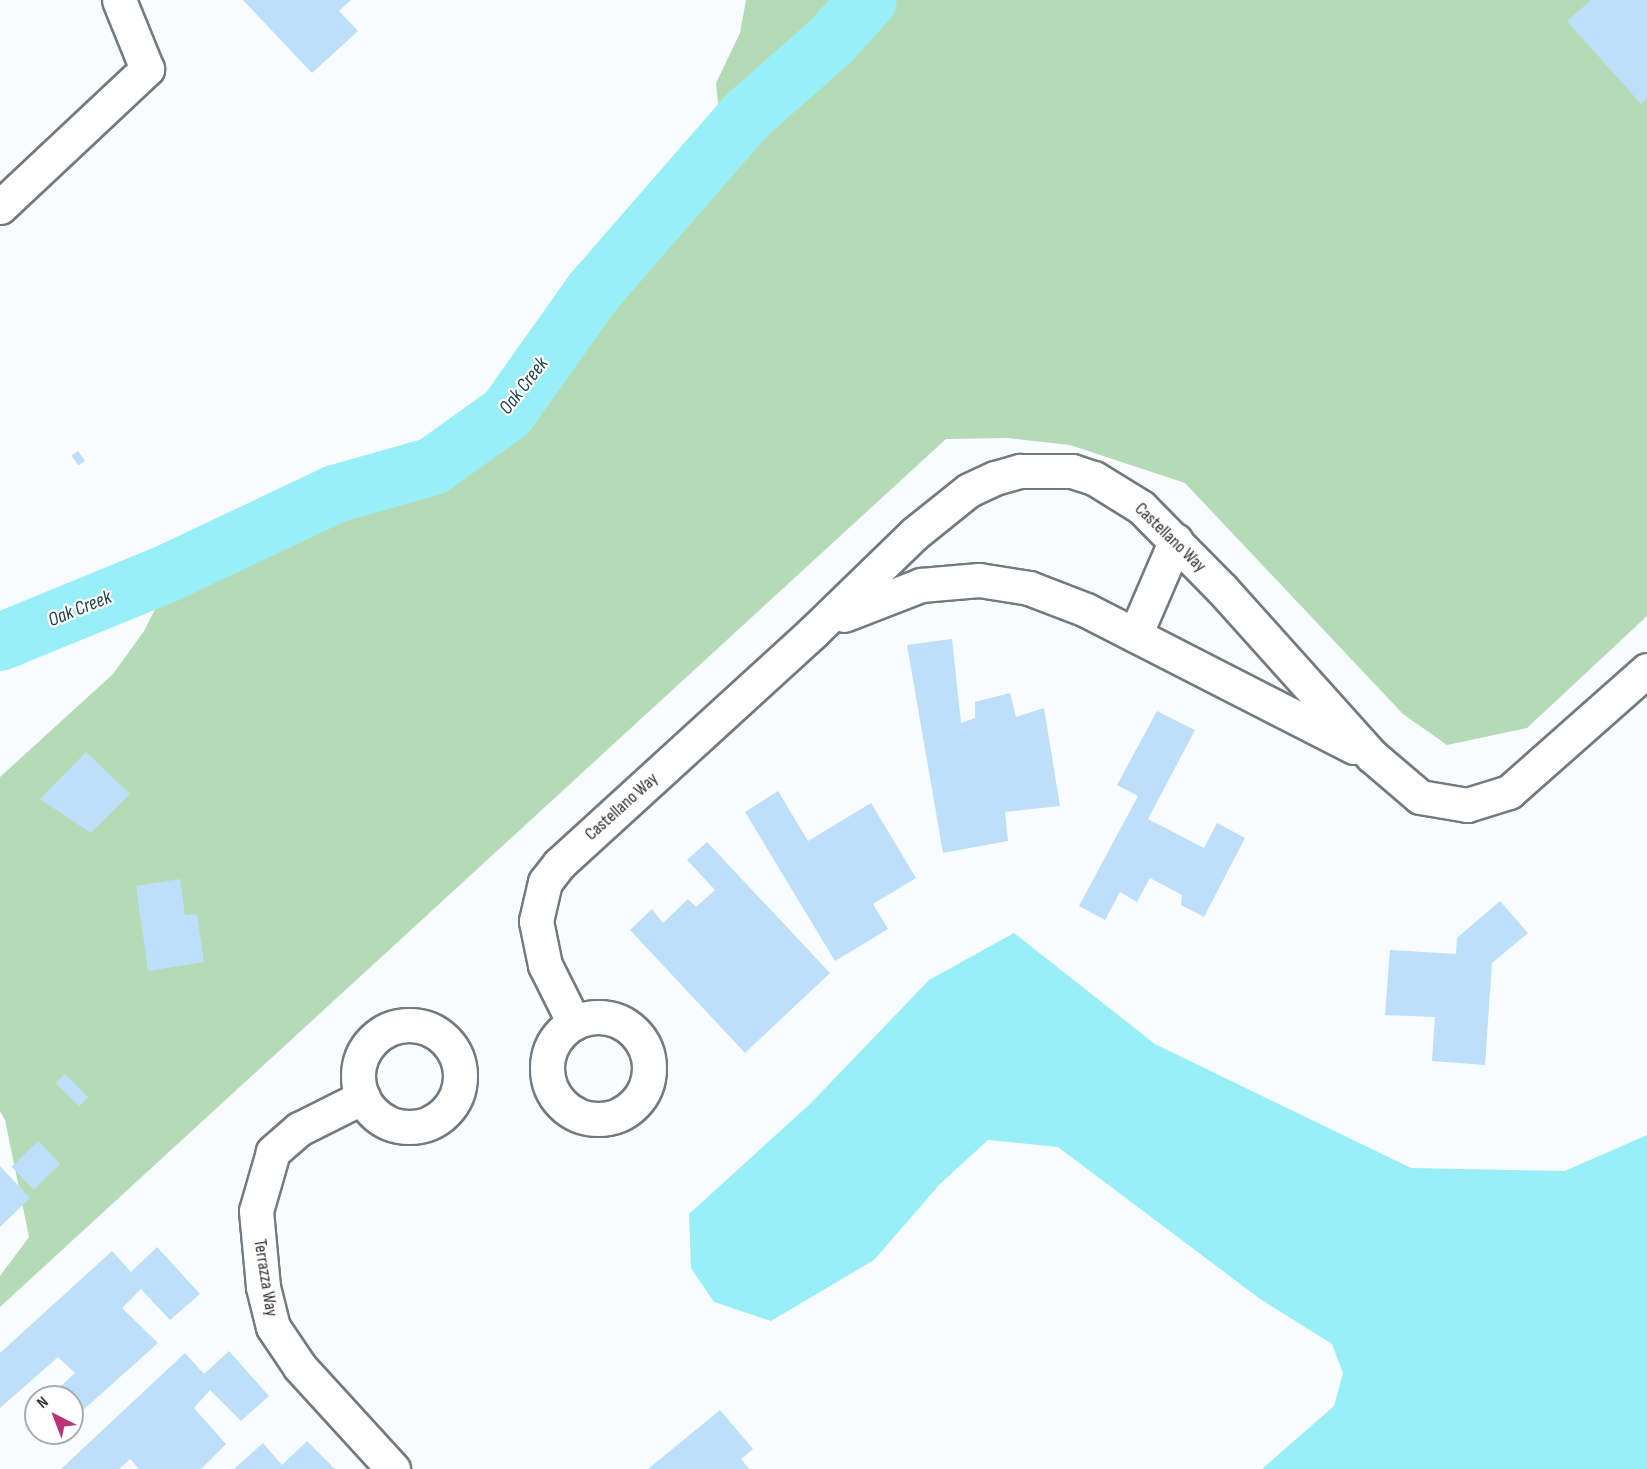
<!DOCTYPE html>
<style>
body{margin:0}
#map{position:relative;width:1647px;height:1469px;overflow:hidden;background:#f8fcfe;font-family:"Sofia Sans Condensed",sans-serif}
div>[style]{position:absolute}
.green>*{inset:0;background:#b4dbb5}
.water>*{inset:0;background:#99eff8}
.river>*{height:58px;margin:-29px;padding:0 29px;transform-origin:29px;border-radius:29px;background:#99eff8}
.building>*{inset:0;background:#bedff9;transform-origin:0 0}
.roads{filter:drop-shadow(2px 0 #737a80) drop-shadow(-2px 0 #737a80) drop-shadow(0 2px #737a80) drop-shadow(0 -2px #737a80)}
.minor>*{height:33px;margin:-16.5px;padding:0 16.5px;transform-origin:16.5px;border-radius:16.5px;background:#fff}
.minor>.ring{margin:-16.5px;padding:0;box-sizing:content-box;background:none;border:33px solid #fff;border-radius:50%}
span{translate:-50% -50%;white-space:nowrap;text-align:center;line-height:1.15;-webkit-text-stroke:4.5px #fff;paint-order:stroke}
.street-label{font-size:18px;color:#2e3133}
.water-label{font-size:20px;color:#1c4448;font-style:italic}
.north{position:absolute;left:24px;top:1385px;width:60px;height:60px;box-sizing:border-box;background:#fff;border:2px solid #abadad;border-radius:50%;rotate:318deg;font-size:16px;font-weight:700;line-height:24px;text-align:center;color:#2e3133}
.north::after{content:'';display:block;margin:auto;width:21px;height:27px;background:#b93376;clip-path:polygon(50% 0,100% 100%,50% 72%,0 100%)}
</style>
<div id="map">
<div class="green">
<div style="clip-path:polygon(746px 0,1647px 0,1647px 616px,1527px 728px,1447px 745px,1403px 714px,1185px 483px,1070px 445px,1008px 438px,946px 439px,0 1307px,0 1276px,29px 1237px,5px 1120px,0 1111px,0 777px,113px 674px,144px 631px,169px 582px,206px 547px,251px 520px,407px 462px,444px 441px,543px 351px,697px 184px,721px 134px,716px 83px,740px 33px)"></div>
</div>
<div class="water">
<div style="clip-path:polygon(1014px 933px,1155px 1044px,1411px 1168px,1565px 1171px,1647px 1135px,1647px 1469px,1262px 1469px,1334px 1406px,1343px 1373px,1332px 1344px,1260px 1299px,1058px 1147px,988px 1140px,940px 1184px,874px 1260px,771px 1321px,714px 1302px,691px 1268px,689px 1214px,811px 1103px,929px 980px)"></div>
</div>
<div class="river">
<div style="left:0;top:642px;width:179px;rotate:-22.3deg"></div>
<div style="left:166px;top:574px;width:187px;rotate:-25.3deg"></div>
<div style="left:335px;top:494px;width:102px;rotate:-15.9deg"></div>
<div style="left:433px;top:466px;width:91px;rotate:-35.6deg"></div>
<div style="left:507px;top:413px;width:148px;rotate:-54.6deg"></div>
<div style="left:593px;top:292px;width:233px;rotate:-49deg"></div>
<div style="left:746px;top:116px;width:113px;rotate:-41.4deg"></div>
<div style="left:831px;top:41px;width:55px;rotate:-47.9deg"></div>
</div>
<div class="building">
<div style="clip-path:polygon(243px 0,351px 0,339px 11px,358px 31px,312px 73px)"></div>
<div style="clip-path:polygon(1591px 0,1647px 0,1647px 98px,1641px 104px,1567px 21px)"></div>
<div style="left:78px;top:451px;width:12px;height:8px;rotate:55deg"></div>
<div style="clip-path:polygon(952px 639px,961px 723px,975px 718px,975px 702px,1010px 693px,1016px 717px,1044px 708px,1060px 806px,1005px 812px,1008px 841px,943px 853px,907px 645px)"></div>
<div style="clip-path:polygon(1157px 711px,1195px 730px,1148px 819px,1204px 848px,1217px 823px,1245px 838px,1204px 917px,1181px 905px,1182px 895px,1150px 878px,1137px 902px,1120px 892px,1105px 920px,1079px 906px,1138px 796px,1117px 785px)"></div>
<div style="clip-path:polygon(86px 752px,130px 794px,91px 833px,40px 799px)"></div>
<div style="clip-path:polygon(778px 791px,808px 841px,871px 803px,916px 878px,873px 904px,888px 929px,835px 961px,745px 812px)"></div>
<div style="clip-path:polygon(707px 842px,830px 973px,745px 1053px,630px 930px,652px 909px,663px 923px,688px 899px,696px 907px,715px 890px,687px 860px)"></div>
<div style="clip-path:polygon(180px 879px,185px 915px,197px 914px,204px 962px,148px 971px,136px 886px)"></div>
<div style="clip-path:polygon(1500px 901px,1528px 933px,1492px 963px,1485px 1065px,1432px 1061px,1435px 1017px,1385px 1015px,1390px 950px,1456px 954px,1457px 938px)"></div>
<div style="left:65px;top:1074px;width:33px;height:13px;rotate:45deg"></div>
<div style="left:38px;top:1141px;width:32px;height:37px;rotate:46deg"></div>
<div style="clip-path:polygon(0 1166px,30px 1198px,0 1227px)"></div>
<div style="clip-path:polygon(157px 1247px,200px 1294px,170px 1320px,141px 1289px,122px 1308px,158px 1343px,72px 1420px,72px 1397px,49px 1397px,75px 1373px,58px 1357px,0 1408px,0 1353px,112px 1251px,131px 1272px)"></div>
<div style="clip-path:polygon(229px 1351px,269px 1396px,241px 1421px,210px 1390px,194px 1408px,226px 1444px,201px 1469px,139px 1469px,130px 1459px,119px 1469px,61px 1469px,185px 1353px,204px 1374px)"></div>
<div style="clip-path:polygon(720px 1410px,753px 1449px,741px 1459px,749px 1469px,648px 1469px)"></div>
<div style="clip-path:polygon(307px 1441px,335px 1469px,234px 1469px,263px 1443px,282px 1465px)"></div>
</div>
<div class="roads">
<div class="minor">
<div style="left:0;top:207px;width:202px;rotate:-43.2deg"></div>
<div style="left:147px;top:69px;width:74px;rotate:-112.1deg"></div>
<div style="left:844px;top:615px;width:83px;rotate:-21.3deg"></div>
<div style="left:921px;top:585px;width:58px;rotate:-4.9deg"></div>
<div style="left:979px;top:580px;width:51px;rotate:9.1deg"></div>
<div style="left:1029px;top:588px;width:61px;rotate:21.1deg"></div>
<div style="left:1086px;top:610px;width:301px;rotate:27.1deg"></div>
<div style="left:1135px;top:635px;width:103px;rotate:-66.7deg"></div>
<div class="ring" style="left:547px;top:1017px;width:69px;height:69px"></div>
<div style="left:574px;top:1023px;width:65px;rotate:-116.6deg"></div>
<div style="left:545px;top:965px;width:45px;rotate:-101.6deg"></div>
<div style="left:536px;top:921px;width:40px;rotate:-77deg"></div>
<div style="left:545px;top:882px;width:23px;rotate:-52deg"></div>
<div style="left:559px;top:864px;width:343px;rotate:-42.4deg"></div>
<div style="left:812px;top:633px;width:142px;rotate:-44.1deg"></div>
<div style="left:914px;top:534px;width:70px;rotate:-38.7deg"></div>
<div style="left:969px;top:490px;width:29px;rotate:-25deg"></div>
<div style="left:995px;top:478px;width:26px;rotate:-16deg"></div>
<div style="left:1020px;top:471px;width:52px"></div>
<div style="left:1072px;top:471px;width:23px;rotate:18deg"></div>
<div style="left:1094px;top:478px;width:55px;rotate:31.7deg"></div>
<div style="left:1141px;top:507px;width:115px;rotate:45.4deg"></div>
<div style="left:1222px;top:589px;width:224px;rotate:48.1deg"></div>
<div style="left:1372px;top:756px;width:63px;rotate:40.5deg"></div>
<div style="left:1420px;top:797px;width:48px;rotate:9.7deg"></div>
<div style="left:1467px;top:805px;width:44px;rotate:-17.2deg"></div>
<div style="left:1509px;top:792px;width:184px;rotate:-41.5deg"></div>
<div class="ring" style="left:358px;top:1025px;width:69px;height:69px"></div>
<div style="left:363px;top:1097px;width:72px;rotate:153.4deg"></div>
<div style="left:299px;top:1129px;width:35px;rotate:139deg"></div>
<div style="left:273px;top:1152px;width:61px;rotate:106.1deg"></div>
<div style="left:256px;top:1211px;width:76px;rotate:84.7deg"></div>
<div style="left:263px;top:1287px;width:41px;rotate:76deg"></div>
<div style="left:273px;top:1327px;width:48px;rotate:56deg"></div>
<div style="left:300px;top:1367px;width:138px;rotate:47.6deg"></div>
</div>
</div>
<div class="street-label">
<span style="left:1170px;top:538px;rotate:44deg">Castellano Way</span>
<span style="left:622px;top:807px;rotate:-42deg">Castellano Way</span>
<span style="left:265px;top:1278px;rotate:81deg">Terrazza Way</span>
</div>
<div class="water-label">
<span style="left:524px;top:386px;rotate:-52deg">Oak Creek</span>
<span style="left:80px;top:609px;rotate:-22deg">Oak Creek</span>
</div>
<div class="north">N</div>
</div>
